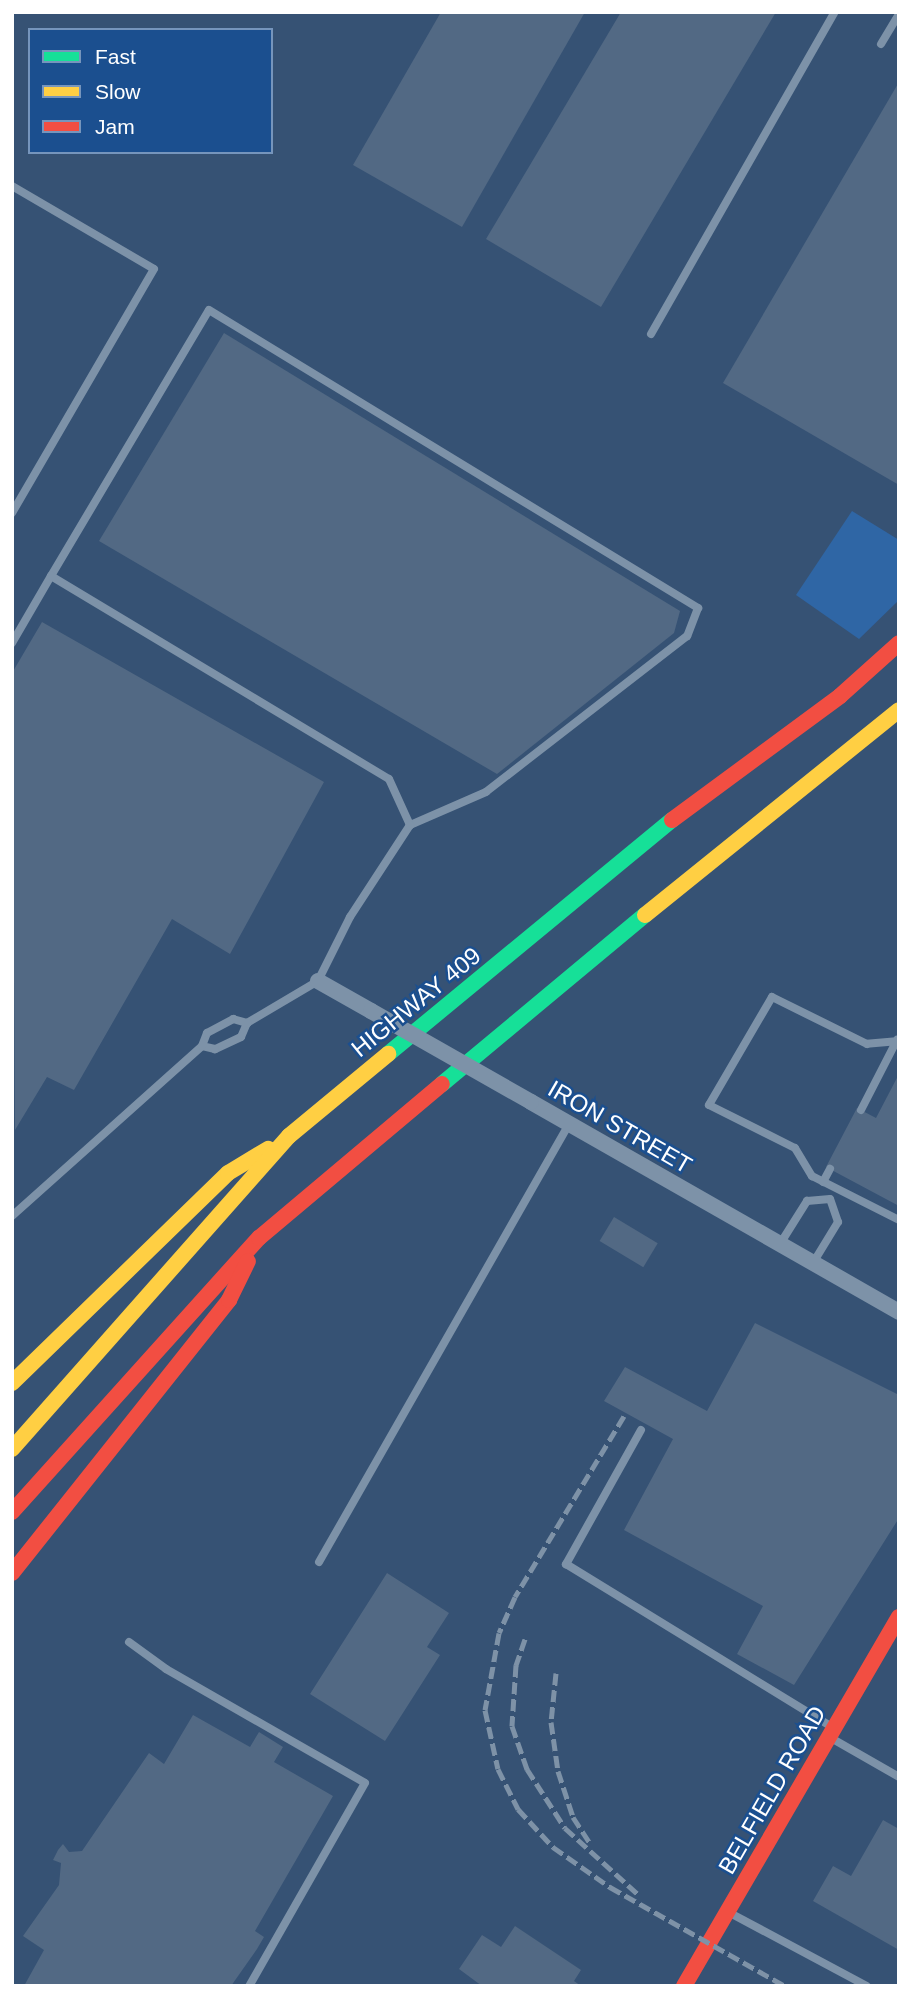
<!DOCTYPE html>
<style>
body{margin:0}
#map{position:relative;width:911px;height:1998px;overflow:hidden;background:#365274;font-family:Arial,sans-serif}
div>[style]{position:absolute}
.green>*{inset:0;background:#2f66a5}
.building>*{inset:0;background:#526984;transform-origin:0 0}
.lane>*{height:8px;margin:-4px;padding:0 4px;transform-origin:4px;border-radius:4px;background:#7d92a8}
.street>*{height:16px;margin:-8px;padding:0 8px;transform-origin:8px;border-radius:8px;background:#7d92a8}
.fast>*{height:16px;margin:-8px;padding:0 8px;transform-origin:8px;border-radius:8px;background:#16e098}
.slow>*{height:16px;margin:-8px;padding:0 8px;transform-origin:8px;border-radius:8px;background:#ffcf43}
.jam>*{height:16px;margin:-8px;padding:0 8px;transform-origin:8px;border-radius:8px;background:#f24e42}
.rail>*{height:5px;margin-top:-2.5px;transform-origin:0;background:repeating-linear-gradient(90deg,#7e92a7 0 12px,transparent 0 17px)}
.street-bridge>*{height:16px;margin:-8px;padding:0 8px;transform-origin:8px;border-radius:8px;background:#7d92a8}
span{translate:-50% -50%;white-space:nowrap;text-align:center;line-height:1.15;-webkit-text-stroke:5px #1b4f8f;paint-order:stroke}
.street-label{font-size:24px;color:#fff}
.frame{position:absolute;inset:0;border:14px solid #fff;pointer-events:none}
.legend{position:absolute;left:28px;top:28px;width:245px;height:126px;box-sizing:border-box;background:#1b4f8f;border:2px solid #7695bc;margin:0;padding:9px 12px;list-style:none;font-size:21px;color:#fff}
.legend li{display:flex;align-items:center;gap:14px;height:35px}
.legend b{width:35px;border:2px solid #7695bc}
</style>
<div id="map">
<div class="green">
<div style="clip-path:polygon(852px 511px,899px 540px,899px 600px,859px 639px,796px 595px)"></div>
</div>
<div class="building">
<div style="clip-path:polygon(441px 12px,585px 12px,462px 227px,353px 165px)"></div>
<div style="clip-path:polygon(621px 12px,776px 12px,601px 307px,486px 239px)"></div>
<div style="clip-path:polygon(899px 82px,899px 485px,723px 383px)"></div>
<div style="clip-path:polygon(224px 333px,680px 611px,674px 633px,497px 774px,99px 541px)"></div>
<div style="clip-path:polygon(42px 622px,324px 782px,230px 954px,172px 919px,74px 1090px,47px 1077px,15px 1130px,12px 673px)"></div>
<div style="clip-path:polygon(899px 1074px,899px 1206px,826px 1167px,857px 1108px,876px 1118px)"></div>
<div style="left:614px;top:1217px;width:51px;height:28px;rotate:31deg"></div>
<div style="clip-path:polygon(755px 1323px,899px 1395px,899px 1518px,794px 1685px,737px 1654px,763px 1606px,624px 1530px,673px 1439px,604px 1401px,625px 1367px,707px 1411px)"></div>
<div style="clip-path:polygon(387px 1573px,449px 1613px,427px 1647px,440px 1655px,385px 1741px,310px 1694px)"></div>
<div style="clip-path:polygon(193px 1715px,250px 1747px,259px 1732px,283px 1747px,274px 1762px,333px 1796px,255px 1931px,264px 1937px,257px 1949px,231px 1986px,24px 1986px,44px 1950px,23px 1936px,59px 1885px,61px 1863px,53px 1860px,58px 1850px,63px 1844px,69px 1852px,82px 1851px,149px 1753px,164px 1764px)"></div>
<div style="clip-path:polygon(883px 1820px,899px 1829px,899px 1950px,813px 1901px,833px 1866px,851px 1876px)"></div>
<div style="clip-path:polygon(515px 1926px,581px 1970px,574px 1981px,581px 1986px,482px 1986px,459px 1969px,482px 1935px,501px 1947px)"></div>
</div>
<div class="lane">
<div style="left:881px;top:44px;width:35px;rotate:-59deg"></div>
<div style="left:12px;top:186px;width:164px;rotate:30.3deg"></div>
<div style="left:154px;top:269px;width:282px;rotate:120.2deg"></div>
<div style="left:651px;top:334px;width:371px;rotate:-60.3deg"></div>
<div style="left:51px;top:576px;width:309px;rotate:-59.3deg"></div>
<div style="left:209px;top:310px;width:573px;rotate:31.36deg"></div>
<div style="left:698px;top:608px;width:30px;rotate:111deg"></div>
<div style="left:687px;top:636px;width:254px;rotate:142.2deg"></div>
<div style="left:486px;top:792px;width:83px;rotate:156.5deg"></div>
<div style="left:12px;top:643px;width:78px;rotate:-59.8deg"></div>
<div style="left:51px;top:576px;width:394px;rotate:31deg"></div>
<div style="left:389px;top:779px;width:51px;rotate:65.5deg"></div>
<div style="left:410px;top:825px;width:110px;rotate:123.1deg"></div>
<div style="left:350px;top:917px;width:72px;rotate:116.6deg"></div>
<div style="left:318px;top:981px;width:82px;rotate:149.4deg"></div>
<div style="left:247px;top:1023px;width:15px;rotate:113deg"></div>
<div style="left:241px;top:1037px;width:29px;rotate:155deg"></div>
<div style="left:215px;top:1049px;width:13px;rotate:-167deg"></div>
<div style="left:899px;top:1041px;width:32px;rotate:175deg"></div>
<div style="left:867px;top:1044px;width:106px;rotate:-153.7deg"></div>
<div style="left:772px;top:997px;width:125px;rotate:120.3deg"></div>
<div style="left:709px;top:1105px;width:96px;rotate:26.6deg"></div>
<div style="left:795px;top:1148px;width:33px;rotate:59deg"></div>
<div style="left:812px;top:1176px;width:97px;rotate:26.8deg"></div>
<div style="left:861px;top:1110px;width:79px;rotate:-62.8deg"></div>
<div style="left:823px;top:1182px;width:15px;rotate:-62deg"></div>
<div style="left:12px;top:1216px;width:255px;rotate:-41.8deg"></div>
<div style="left:202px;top:1046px;width:14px;rotate:-69deg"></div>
<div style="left:207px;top:1033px;width:30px;rotate:-28deg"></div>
<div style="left:233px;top:1019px;width:15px;rotate:16deg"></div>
<div style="left:780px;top:1244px;width:51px;rotate:-57.9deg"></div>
<div style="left:807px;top:1201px;width:23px;rotate:-5deg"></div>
<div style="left:813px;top:1263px;width:48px;rotate:-58.6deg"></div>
<div style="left:838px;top:1222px;width:24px;rotate:-109deg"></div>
<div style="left:641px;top:1430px;width:154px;rotate:119.2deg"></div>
<div style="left:566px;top:1564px;width:312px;rotate:31.5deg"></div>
<div style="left:319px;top:1562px;width:504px;rotate:-60.28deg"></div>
<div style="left:129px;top:1642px;width:46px;rotate:36.1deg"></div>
<div style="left:166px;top:1669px;width:229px;rotate:29.8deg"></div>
<div style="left:365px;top:1783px;width:234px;rotate:119.7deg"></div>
<div style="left:831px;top:1738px;width:78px;rotate:29.8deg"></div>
<div style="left:730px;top:1913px;width:155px;rotate:28.1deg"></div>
</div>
<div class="street">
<div style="left:318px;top:981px;width:61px;rotate:29.5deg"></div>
<div style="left:531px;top:1102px;width:424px;rotate:29.7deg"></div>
</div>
<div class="fast">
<div style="left:388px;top:1054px;width:368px;rotate:-39.5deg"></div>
<div style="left:442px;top:1084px;width:264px;rotate:-39.8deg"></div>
</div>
<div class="slow">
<div style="left:645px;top:915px;width:326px;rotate:-38.9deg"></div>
<div style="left:12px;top:1383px;width:301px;rotate:-44.2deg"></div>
<div style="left:228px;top:1173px;width:47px;rotate:-31deg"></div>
<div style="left:12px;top:1449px;width:418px;rotate:-48.5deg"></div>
<div style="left:289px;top:1136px;width:129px;rotate:-39.6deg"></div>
</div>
<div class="jam">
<div style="left:672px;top:820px;width:209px;rotate:-36.4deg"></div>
<div style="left:840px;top:696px;width:79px;rotate:-41.9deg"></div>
<div style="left:12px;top:1512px;width:369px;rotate:-48deg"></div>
<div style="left:259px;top:1238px;width:239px;rotate:-40.1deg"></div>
<div style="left:12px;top:1573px;width:349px;rotate:-51.5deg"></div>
<div style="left:229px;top:1300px;width:43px;rotate:-64deg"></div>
<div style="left:684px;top:1986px;width:427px;rotate:-59.8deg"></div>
</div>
<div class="rail">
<div style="left:624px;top:1416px;width:211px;rotate:121.1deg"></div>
<div style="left:515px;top:1597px;width:39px;rotate:114deg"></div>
<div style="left:499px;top:1633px;width:78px;rotate:100.3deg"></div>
<div style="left:485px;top:1710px;width:60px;rotate:77.6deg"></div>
<div style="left:498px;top:1769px;width:45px;rotate:63.4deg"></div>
<div style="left:518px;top:1809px;width:52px;rotate:47.4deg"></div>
<div style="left:553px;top:1847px;width:70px;rotate:35.1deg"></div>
<div style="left:610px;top:1887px;width:201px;rotate:29.5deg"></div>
<div style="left:525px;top:1639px;width:28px;rotate:109deg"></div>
<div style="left:516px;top:1665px;width:61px;rotate:93.8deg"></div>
<div style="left:512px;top:1726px;width:46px;rotate:70.8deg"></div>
<div style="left:527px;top:1769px;width:70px;rotate:57.2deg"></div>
<div style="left:565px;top:1828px;width:101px;rotate:42.2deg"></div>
<div style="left:556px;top:1673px;width:49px;rotate:95.8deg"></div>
<div style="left:551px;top:1722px;width:49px;rotate:81.9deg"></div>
<div style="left:558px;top:1771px;width:48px;rotate:71.9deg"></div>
<div style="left:573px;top:1817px;width:31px;rotate:57deg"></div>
</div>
<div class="street-bridge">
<div style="left:371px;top:1011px;width:184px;rotate:29.6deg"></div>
</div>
<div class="street-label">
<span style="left:416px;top:1002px;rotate:-39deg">HIGHWAY 409</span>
<span style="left:620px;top:1127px;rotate:30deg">IRON STREET</span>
<span style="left:772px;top:1790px;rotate:-60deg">BELFIELD ROAD</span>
</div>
<div class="frame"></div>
<ul class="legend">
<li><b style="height:9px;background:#16e098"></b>Fast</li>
<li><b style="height:9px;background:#ffcf43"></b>Slow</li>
<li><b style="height:9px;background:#f24e42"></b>Jam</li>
</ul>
</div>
